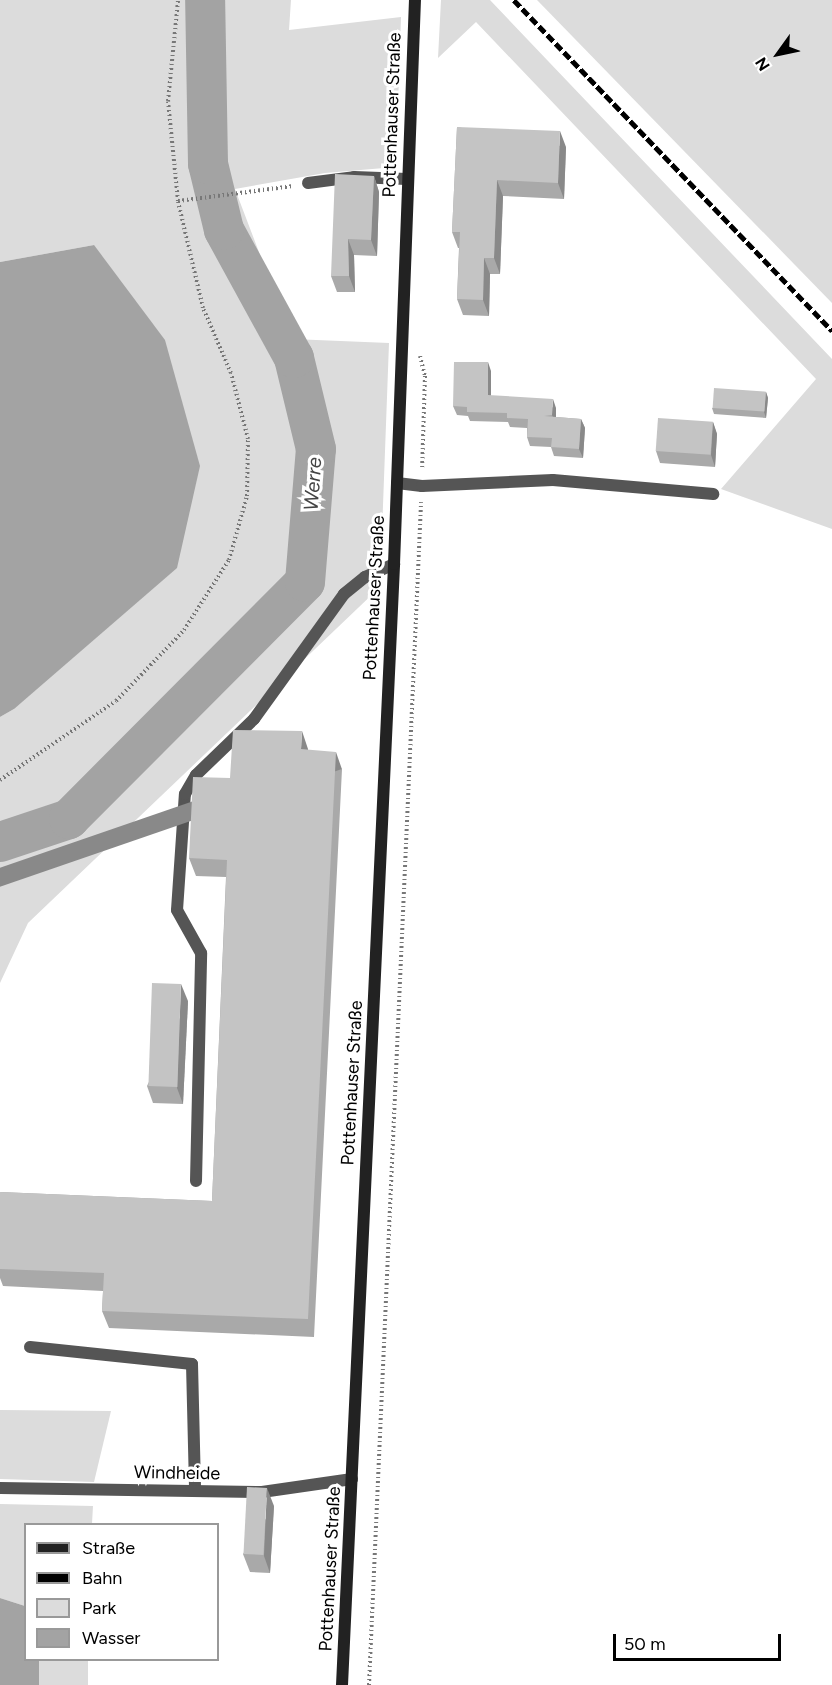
<!DOCTYPE html>
<meta charset="utf-8">
<style>
body{margin:0}
#map{position:relative;width:832px;height:1685px;overflow:hidden;background:#fff;font-family:Figtree,sans-serif}
div>[style]{position:absolute}
.green>*{inset:0;background:#dcdcdc;transform-origin:0 0}
.water>*{inset:0;background:#a3a3a3}
.river>*{height:40px;margin:-20px;padding:0 20px;transform-origin:20px;border-radius:20px;background:#a3a3a3}
.path>*{height:4px;margin-top:-2px;transform-origin:0;background:repeating-linear-gradient(90deg,#777 0 1.5px,transparent 0 4.5px)}
.lane>*{height:12px;margin:-6px;padding:0 6px;transform-origin:6px;border-radius:6px;background:#555}
.street>*{height:12px;margin:-6px;padding:0 6px;transform-origin:6px;border-radius:6px;background:#555}
.secondary>*{height:12px;margin:-6px;padding:0 6px;transform-origin:6px;border-radius:6px;background:#222}
.rail>*{height:4.5px;margin-top:-2.25px;transform-origin:0;background:repeating-linear-gradient(90deg,#000 0 9px,transparent 0 12px)}
.wall>*{inset:0;background:#a9a9a9}
.shaded-wall>*{inset:0;background:#898989;transform-origin:0 0}
.building>*{inset:0;background:#c4c4c4;transform-origin:0 0}
span{translate:-50% -50%;white-space:nowrap;text-align:center;line-height:1.15;-webkit-text-stroke:6px #fff;paint-order:stroke}
.street-label{font-size:18px;color:#000}
.water-label{font-size:20px;color:#444;font-style:italic}
.legend{position:absolute;left:24px;top:1523px;width:195px;height:138px;box-sizing:border-box;background:#fff;border:2px solid #999;margin:0;padding:8px 10px;list-style:none;font-size:18px;color:#000}
.legend li{display:flex;align-items:center;gap:12px;height:30px}
.legend b{width:30px;border:2px solid #999}
.north{position:absolute;left:748px;top:24px;width:60px;height:60px;-webkit-text-stroke:4px #fff;paint-order:stroke;rotate:237deg;font-size:16px;font-weight:700;line-height:24px;text-align:center;color:#000}
.north::after{content:'';display:block;margin:auto;width:21px;height:27px;background:#000;clip-path:polygon(50% 0,100% 100%,50% 72%,0 100%)}
.scale{position:absolute;left:613px;top:1634px;width:168px;height:27px;box-sizing:border-box;border:3px solid #000;border-top:0;padding-left:8px;font-size:18px;line-height:21px;white-space:nowrap;color:#000;-webkit-text-stroke:4px #fff;paint-order:stroke}
</style>
<div id="map">
<div class="green">
<div style="clip-path:polygon(0 0,291px 0,289px 30px,401px 17px,396px 167px,325px 173px,235px 189px,292px 339px,389px 343px,380px 587px,28px 923px,0 983px,0 717px,14px 709px,94px 245px,0 262px)"></div>
<div style="clip-path:polygon(441px 0,490px 0,832px 359px,832px 529px,721px 489px,816px 379px,476px 22px,438px 58px)"></div>
<div style="clip-path:polygon(537px 0,832px 0,832px 303px)"></div>
<div style="clip-path:polygon(0 1410px,111px 1411px,94px 1482px,0 1479px)"></div>
<div style="clip-path:polygon(0 1504px,93px 1506px,92px 1524px,26px 1524px,25px 1606px,0 1598px)"></div>
<div style="left:39px;top:1660px;width:49px;height:25px"></div>
</div>
<div class="water">
<div style="clip-path:polygon(94px 245px,165px 340px,200px 466px,177px 568px,14px 709px,0 717px,0 262px)"></div>
<div style="clip-path:polygon(0 1598px,25px 1606px,26px 1660px,39px 1660px,39px 1685px,0 1685px)"></div>
</div>
<div class="river">
<div style="left:0;top:842px;width:73px;rotate:-18.4deg"></div>
<div style="left:69px;top:819px;width:334px;rotate:-45.1deg"></div>
<div style="left:305px;top:582px;width:133px;rotate:-85.3deg"></div>
<div style="left:316px;top:449px;width:94px;rotate:-103.6deg"></div>
<div style="left:294px;top:358px;width:146px;rotate:-118.7deg"></div>
<div style="left:224px;top:230px;width:68px;rotate:-103.6deg"></div>
<div style="left:208px;top:164px;width:164px;rotate:-91deg"></div>
</div>
<div class="path">
<div style="left:178px;top:201px;width:116px;rotate:-7.4deg"></div>
<div style="left:420px;top:356px;width:21px;rotate:76deg"></div>
<div style="left:425px;top:376px;width:94px;rotate:91.8deg"></div>
<div style="left:0;top:780px;width:140px;rotate:-34.3deg"></div>
<div style="left:116px;top:701px;width:98px;rotate:-46.2deg"></div>
<div style="left:184px;top:630px;width:83px;rotate:-57.3deg"></div>
<div style="left:229px;top:560px;width:66px;rotate:-74.3deg"></div>
<div style="left:247px;top:496px;width:57px;rotate:-89deg"></div>
<div style="left:248px;top:439px;width:68px;rotate:-104.4deg"></div>
<div style="left:231px;top:373px;width:71px;rotate:-113.3deg"></div>
<div style="left:203px;top:308px;width:110px;rotate:-103.2deg"></div>
<div style="left:178px;top:201px;width:100px;rotate:-95.7deg"></div>
<div style="left:168px;top:101px;width:101px;rotate:-84.3deg"></div>
<div style="left:369px;top:1685px;width:1184px;rotate:-87.48deg"></div>
</div>
<div class="lane">
<div style="left:308px;top:183px;width:46px;rotate:-7.4deg"></div>
<div style="left:354px;top:177px;width:53px;rotate:2.2deg"></div>
<div style="left:397px;top:483px;width:25px;rotate:7deg"></div>
<div style="left:422px;top:486px;width:131px;rotate:-2.6deg"></div>
<div style="left:553px;top:480px;width:161px;rotate:5deg"></div>
<div style="left:196px;top:1181px;width:228px;rotate:-88.7deg"></div>
<div style="left:201px;top:953px;width:49px;rotate:-119.2deg"></div>
<div style="left:177px;top:910px;width:116px;rotate:-86.1deg"></div>
<div style="left:185px;top:794px;width:22px;rotate:-60deg"></div>
<div style="left:196px;top:775px;width:81px;rotate:-44deg"></div>
<div style="left:254px;top:719px;width:154px;rotate:-54.2deg"></div>
<div style="left:344px;top:594px;width:27px;rotate:-39deg"></div>
<div style="left:365px;top:577px;width:32px;rotate:-24deg"></div>
<div style="left:30px;top:1347px;width:163px;rotate:6deg"></div>
<div style="left:192px;top:1364px;width:127px;rotate:88.6deg"></div>
</div>
<div class="street">
<div style="left:0;top:1488px;width:262px;rotate:0.9deg"></div>
<div style="left:262px;top:1492px;width:91px;rotate:-8.2deg"></div>
</div>
<div class="secondary">
<div style="left:342px;top:1685px;width:1122px;rotate:-87.34deg"></div>
<div style="left:394px;top:564px;width:564px;rotate:-87.87deg"></div>
</div>
<div class="rail">
<div style="left:514px;top:0;width:459px;rotate:46.1deg"></div>
</div>
<div class="wall">
<div style="clip-path:polygon(457px 127px,566px 147px,564px 199px,503px 196px,500px 274px,490px 274px,489px 316px,463px 315px,457px 299px,459px 248px,458px 248px,452px 232px)"></div>
<div style="clip-path:polygon(374px 176px,379px 192px,377px 256px,354px 255px,355px 292px,337px 292px,331px 276px)"></div>
<div style="clip-path:polygon(491px 371px,491px 396px,556px 408px,556px 417px,581px 419px,585px 428px,583px 458px,554px 456px,551px 447px,530px 446px,527px 437px,527px 428px,510px 427px,508px 422px,470px 421px,468px 416px,457px 415px,453px 406px)"></div>
<div style="clip-path:polygon(766px 392px,768px 398px,766px 418px,714px 414px,712px 408px)"></div>
<div style="clip-path:polygon(713px 422px,717px 434px,715px 467px,660px 463px,656px 451px)"></div>
<div style="clip-path:polygon(308px 750px,342px 769px,314px 1337px,109px 1328px,102px 1311px,103px 1291px,3px 1286px,0 1278px,0 1192px,212px 1201px,226px 877px,196px 876px,189px 858px)"></div>
<div style="clip-path:polygon(188px 1001px,183px 1104px,153px 1103px,147px 1086px)"></div>
<div style="clip-path:polygon(274px 1506px,270px 1573px,250px 1572px,243px 1554px)"></div>
</div>
<div class="shaded-wall">
<div style="clip-path:polygon(560px 131px,566px 147px,564px 199px,558px 183px)"></div>
<div style="clip-path:polygon(374px 176px,379px 192px,377px 256px,371px 240px)"></div>
<div style="clip-path:polygon(497px 180px,503px 196px,500px 274px,494px 258px)"></div>
<div style="clip-path:polygon(348px 239px,354px 255px,355px 292px,349px 276px)"></div>
<div style="clip-path:polygon(484px 258px,490px 274px,489px 316px,483px 300px)"></div>
<div style="clip-path:polygon(488px 362px,491px 371px,491px 404px,488px 395px)"></div>
<div style="clip-path:polygon(766px 392px,768px 398px,766px 418px,764px 412px)"></div>
<div style="clip-path:polygon(553px 399px,556px 408px,556px 424px,552px 415px)"></div>
<div style="clip-path:polygon(581px 419px,585px 428px,583px 458px,579px 449px)"></div>
<div style="clip-path:polygon(713px 422px,717px 434px,715px 467px,711px 455px)"></div>
<div style="clip-path:polygon(302px 731px,308px 749px,308px 767px,301px 749px)"></div>
<div style="left:336px;top:752px;width:18px;height:568px;rotate:71deg"></div>
<div style="clip-path:polygon(181px 984px,188px 1001px,183px 1104px,177px 1088px)"></div>
<div style="clip-path:polygon(267px 1488px,274px 1506px,270px 1573px,264px 1556px)"></div>
</div>
<div class="building">
<div style="clip-path:polygon(457px 127px,560px 131px,558px 183px,497px 180px,494px 258px,484px 258px,483px 300px,457px 299px,460px 232px,452px 232px)"></div>
<div style="clip-path:polygon(335px 174px,374px 176px,371px 240px,348px 239px,349px 276px,331px 276px)"></div>
<div style="clip-path:polygon(454px 362px,488px 362px,488px 395px,553px 399px,552px 415px,544px 416px,581px 419px,579px 449px,551px 447px,552px 438px,527px 437px,528px 419px,507px 418px,507px 413px,467px 412px,467px 407px,453px 406px)"></div>
<div style="left:714px;top:388px;width:52px;height:20px;rotate:4deg"></div>
<div style="left:658px;top:418px;width:55px;height:33px;rotate:4deg"></div>
<div style="clip-path:polygon(233px 730px,302px 731px,301px 749px,336px 752px,308px 1319px,102px 1311px,104px 1273px,0 1269px,0 1192px,212px 1201px,227px 860px,189px 858px,193px 777px,230px 778px)"></div>
<div style="left:152px;top:983px;width:29px;height:103px;rotate:2deg"></div>
<div style="left:247px;top:1487px;width:20px;height:67px;rotate:3deg"></div>
</div>
<div class="street-label">
<span style="left:392px;top:115px;rotate:-88deg">Pottenhauser Straße</span>
<span style="left:374px;top:598px;rotate:-87deg">Pottenhauser Straße</span>
<span style="left:352px;top:1083px;rotate:-87deg">Pottenhauser Straße</span>
<span style="left:177px;top:1473px;rotate:1deg">Windheide</span>
<span style="left:330px;top:1569px;rotate:-87deg">Pottenhauser Straße</span>
</div>
<div class="water-label">
<span style="left:313px;top:484px;rotate:-86deg">Werre</span>
</div>
<ul class="legend">
<li><b style="height:8px;background:#222"></b>Straße</li>
<li><b style="height:8px;background:#000"></b>Bahn</li>
<li><b style="height:16px;background:#dcdcdc"></b>Park</li>
<li><b style="height:16px;background:#a3a3a3"></b>Wasser</li>
</ul>
<div class="north">N</div>
<div class="scale">50 m</div>
</div>
